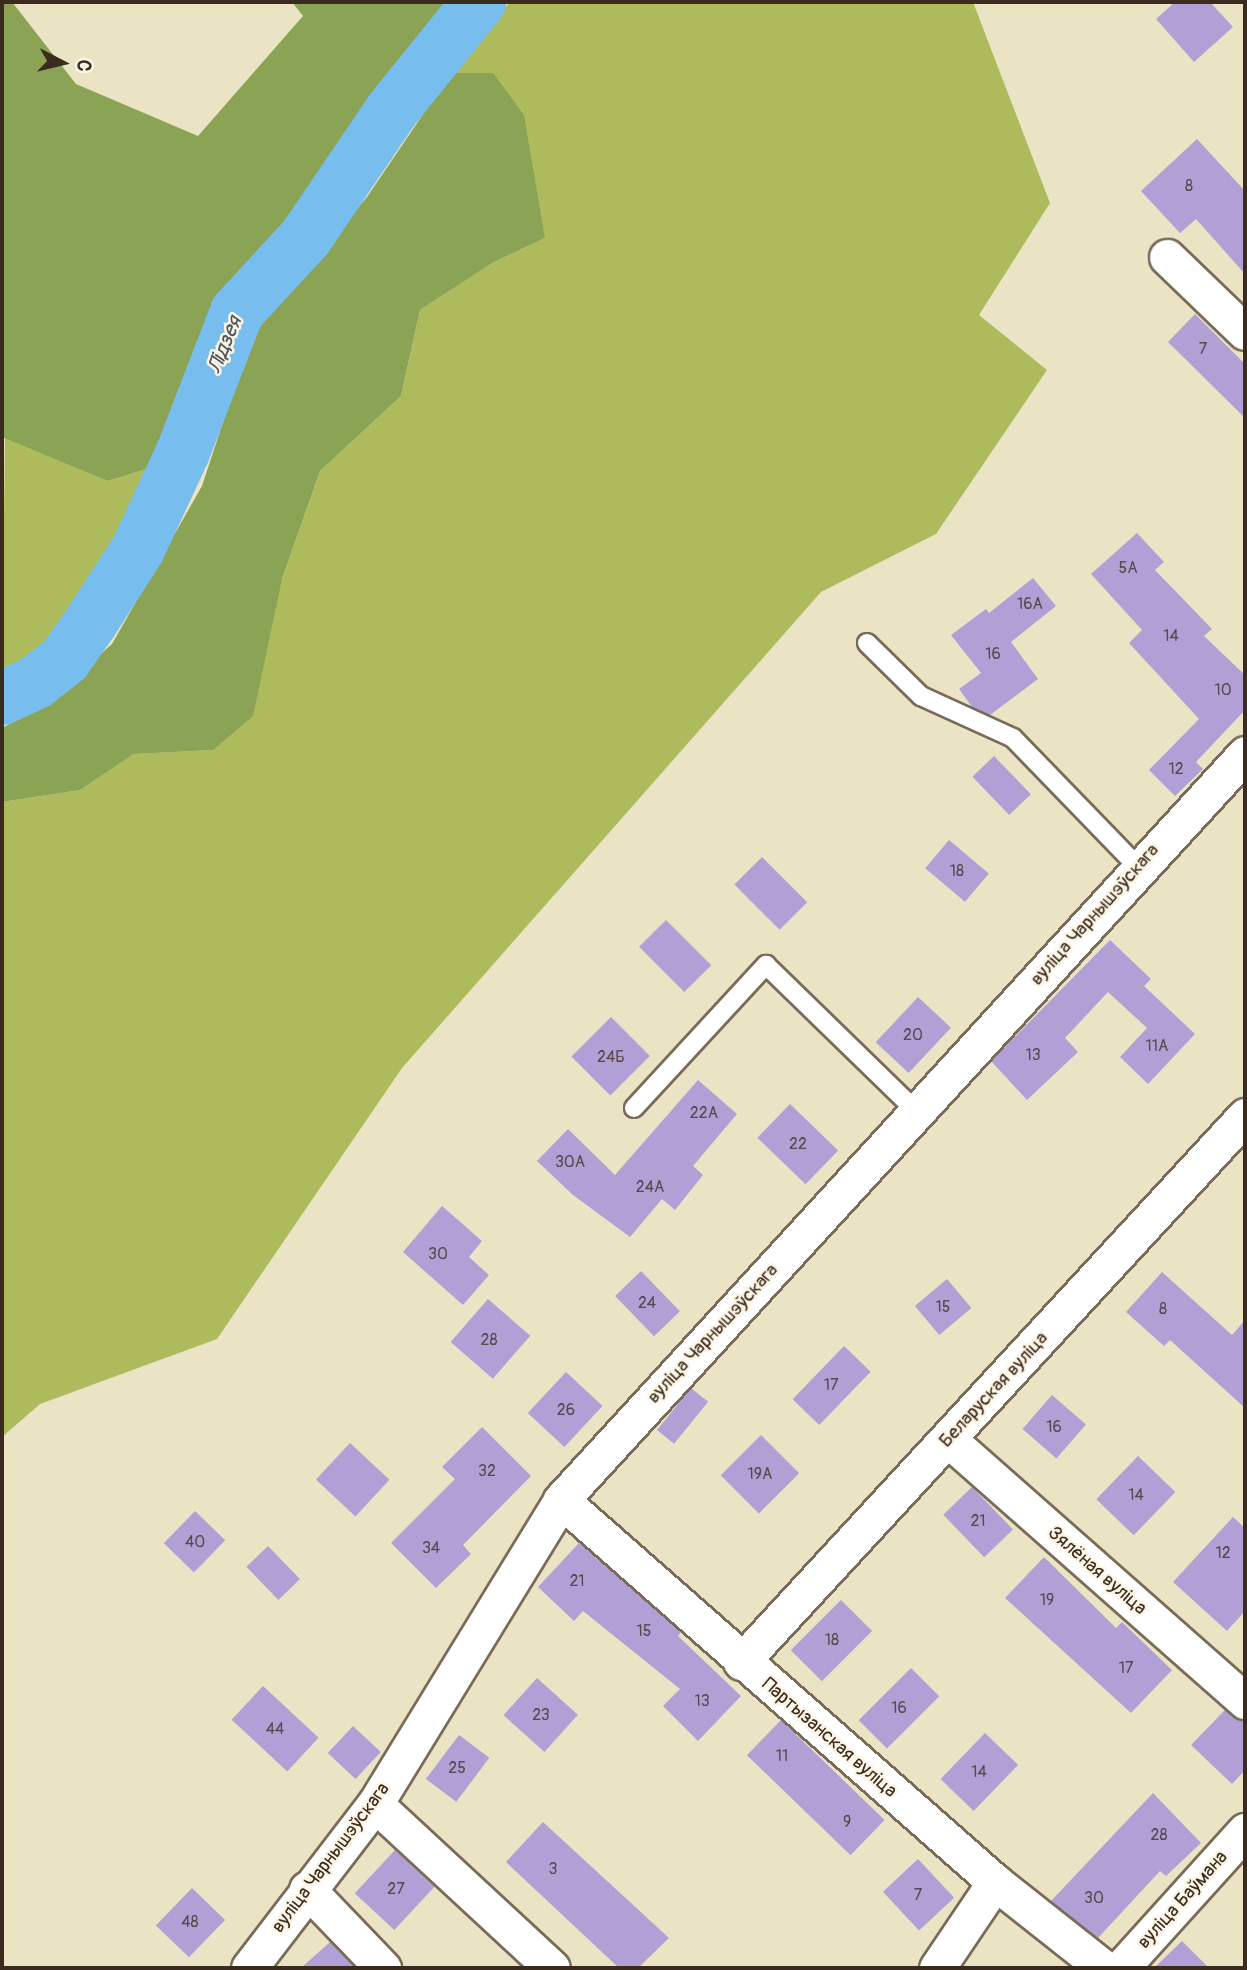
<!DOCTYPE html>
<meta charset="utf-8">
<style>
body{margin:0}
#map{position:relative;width:1247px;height:1970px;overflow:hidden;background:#ebe4c4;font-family:Pangolin,sans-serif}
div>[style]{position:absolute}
.green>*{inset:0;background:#aebb5d}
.forest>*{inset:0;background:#8aa354}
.river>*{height:54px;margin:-27px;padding:0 27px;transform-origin:27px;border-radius:27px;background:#77beef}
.building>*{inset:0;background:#b1a0d5;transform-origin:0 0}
.roads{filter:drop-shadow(2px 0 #796b58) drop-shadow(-2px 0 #796b58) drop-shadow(0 2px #796b58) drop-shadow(0 -2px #796b58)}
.service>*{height:18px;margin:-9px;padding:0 9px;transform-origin:9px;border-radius:9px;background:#fff}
.minor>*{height:35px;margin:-17.5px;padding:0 17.5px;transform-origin:17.5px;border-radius:17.5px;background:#fff}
span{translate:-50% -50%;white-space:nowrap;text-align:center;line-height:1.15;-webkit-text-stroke:5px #fcf5e5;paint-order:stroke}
.number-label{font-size:16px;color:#58484c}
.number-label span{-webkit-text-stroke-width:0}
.street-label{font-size:19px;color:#3b2a1e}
.water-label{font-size:21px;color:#4d565d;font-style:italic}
.frame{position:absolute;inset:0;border:4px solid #3b2a1e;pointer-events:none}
.north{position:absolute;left:28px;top:28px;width:70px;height:70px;-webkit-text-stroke:5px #fcf5e5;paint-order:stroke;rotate:97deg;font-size:19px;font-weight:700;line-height:28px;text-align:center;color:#3b2a1e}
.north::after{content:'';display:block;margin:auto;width:24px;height:32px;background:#3b2a1e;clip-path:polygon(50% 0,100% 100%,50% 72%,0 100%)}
</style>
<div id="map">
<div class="green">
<div style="clip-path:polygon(510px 2px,973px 2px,1050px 203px,979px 315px,1047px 370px,936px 534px,821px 592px,402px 1068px,217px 1339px,40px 1404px,2px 1437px,2px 802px,80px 790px,134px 754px,213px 750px,282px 579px,320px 471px,401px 396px,420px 310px,494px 262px,545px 238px,493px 73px,451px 73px)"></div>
<div style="clip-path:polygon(5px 436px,108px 481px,162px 464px,78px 621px,27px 672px,2px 678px)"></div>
</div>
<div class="forest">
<div style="clip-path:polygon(2px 2px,12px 2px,76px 84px,198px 136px,303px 16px,292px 2px,453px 2px,409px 51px,333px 169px,211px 319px,162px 464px,108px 481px,2px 437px)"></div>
<div style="clip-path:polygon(451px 73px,493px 73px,524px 115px,545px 238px,494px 262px,420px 310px,401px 396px,320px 471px,282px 579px,253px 716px,213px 750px,134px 754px,80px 790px,2px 802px,2px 728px,41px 707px,112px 644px,202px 486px,252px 334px,367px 197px)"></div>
</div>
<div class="river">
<div style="left:2px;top:698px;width:38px;rotate:-25deg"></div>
<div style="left:36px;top:682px;width:37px;rotate:-38deg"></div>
<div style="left:65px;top:659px;width:45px;rotate:-54.9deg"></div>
<div style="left:91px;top:622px;width:87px;rotate:-57.2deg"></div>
<div style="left:138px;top:549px;width:107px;rotate:-65.1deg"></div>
<div style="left:183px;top:452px;width:150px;rotate:-68.9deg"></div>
<div style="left:237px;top:312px;width:102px;rotate:-47.4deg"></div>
<div style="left:306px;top:237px;width:153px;rotate:-55.9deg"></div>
<div style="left:392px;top:110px;width:139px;rotate:-51.1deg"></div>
</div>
<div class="building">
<div style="clip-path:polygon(1175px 2px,1210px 2px,1233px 27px,1194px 62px,1156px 19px)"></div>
<div style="clip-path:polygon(1197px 139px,1245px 191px,1245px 274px,1196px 219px,1180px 233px,1141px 191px)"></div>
<div style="clip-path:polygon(1195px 314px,1245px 364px,1245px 418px,1168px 342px)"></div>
<div style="clip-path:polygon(1137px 533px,1164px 562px,1155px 570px,1212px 629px,1204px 636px,1245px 675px,1245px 710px,1196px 762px,1203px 769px,1175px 796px,1149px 770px,1199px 719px,1129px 643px,1142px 630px,1091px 574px)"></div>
<div style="clip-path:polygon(1033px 578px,1056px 606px,1011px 642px,1038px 679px,990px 715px,972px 707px,959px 689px,981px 673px,951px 635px,986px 609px,989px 613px)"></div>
<div style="left:994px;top:756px;width:53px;height:30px;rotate:46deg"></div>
<div style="left:949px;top:840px;width:52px;height:37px;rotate:40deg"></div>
<div style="left:762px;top:857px;width:64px;height:39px;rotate:45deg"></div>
<div style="left:666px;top:920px;width:64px;height:38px;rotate:45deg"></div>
<div style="clip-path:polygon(1110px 940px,1151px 979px,1144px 986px,1195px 1034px,1148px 1084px,1120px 1057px,1147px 1028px,1108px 992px,1065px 1038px,1078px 1052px,1027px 1100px,991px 1061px)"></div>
<div style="left:918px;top:997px;width:45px;height:62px;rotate:43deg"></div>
<div style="left:611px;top:1017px;width:55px;height:56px;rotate:45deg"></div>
<div style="clip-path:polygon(698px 1080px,737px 1114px,693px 1166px,703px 1175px,675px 1210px,662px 1199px,630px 1237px,573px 1195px,537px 1161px,568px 1129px,615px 1175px)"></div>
<div style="left:790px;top:1104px;width:67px;height:47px;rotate:44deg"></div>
<div style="clip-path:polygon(442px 1206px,482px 1241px,469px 1257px,489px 1275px,463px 1305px,403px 1252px)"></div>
<div style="left:641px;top:1271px;width:56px;height:36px;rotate:46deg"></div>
<div style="clip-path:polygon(1162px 1272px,1232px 1335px,1245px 1320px,1245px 1408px,1170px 1340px,1164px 1346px,1126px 1312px)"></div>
<div style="left:947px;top:1279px;width:38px;height:42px;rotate:50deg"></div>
<div style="left:488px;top:1299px;width:56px;height:57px;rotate:41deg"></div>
<div style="left:844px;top:1346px;width:37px;height:74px;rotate:44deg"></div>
<div style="left:566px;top:1372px;width:50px;height:56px;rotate:43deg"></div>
<div style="left:691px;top:1388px;width:22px;height:54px;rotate:39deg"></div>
<div style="left:1052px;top:1395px;width:45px;height:45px;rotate:41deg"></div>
<div style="clip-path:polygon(482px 1427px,531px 1476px,463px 1545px,471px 1554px,436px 1588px,391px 1543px,455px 1479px,442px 1467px)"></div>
<div style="left:761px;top:1435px;width:54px;height:57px;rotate:45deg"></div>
<div style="left:350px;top:1443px;width:54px;height:50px;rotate:43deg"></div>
<div style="left:1138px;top:1456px;width:52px;height:60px;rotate:44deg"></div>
<div style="left:972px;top:1487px;width:59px;height:40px;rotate:46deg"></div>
<div style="left:195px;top:1511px;width:42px;height:45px;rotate:44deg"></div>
<div style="clip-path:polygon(1233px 1517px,1245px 1528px,1245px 1611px,1227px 1631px,1173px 1582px)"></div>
<div style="clip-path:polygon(579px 1543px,681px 1632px,678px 1636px,741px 1696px,698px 1741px,663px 1706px,680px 1689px,583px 1611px,574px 1621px,538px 1587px)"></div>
<div style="left:268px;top:1546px;width:46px;height:30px;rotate:46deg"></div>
<div style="clip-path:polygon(1044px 1557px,1116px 1628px,1122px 1622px,1172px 1670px,1131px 1713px,1005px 1598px)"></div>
<div style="left:841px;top:1600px;width:44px;height:71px;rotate:45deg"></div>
<div style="left:911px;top:1668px;width:40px;height:74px;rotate:45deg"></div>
<div style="left:537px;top:1678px;width:55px;height:50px;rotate:42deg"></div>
<div style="left:263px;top:1686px;width:76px;height:46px;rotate:43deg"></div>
<div style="clip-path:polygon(1225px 1710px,1245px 1723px,1245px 1770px,1232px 1784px,1191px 1745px)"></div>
<div style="left:781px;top:1720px;width:144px;height:49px;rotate:44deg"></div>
<div style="left:353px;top:1726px;width:38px;height:37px;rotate:43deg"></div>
<div style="left:985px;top:1733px;width:46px;height:64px;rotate:44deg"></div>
<div style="left:459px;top:1735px;width:38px;height:55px;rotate:37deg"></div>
<div style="clip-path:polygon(1153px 1793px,1201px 1843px,1166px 1876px,1160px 1871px,1098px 1938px,1051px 1901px)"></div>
<div style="clip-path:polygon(543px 1822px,669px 1938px,638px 1968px,619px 1968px,506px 1862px)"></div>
<div style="left:395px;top:1850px;width:54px;height:59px;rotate:43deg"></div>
<div style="left:918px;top:1859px;width:53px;height:48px;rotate:47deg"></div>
<div style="left:192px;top:1888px;width:46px;height:52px;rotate:44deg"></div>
<div style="clip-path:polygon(1182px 1941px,1209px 1968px,1154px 1968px)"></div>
<div style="clip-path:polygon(330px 1942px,355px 1968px,301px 1968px)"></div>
</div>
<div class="roads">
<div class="service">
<div style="left:867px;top:643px;width:76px;rotate:44.5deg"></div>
<div style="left:921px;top:696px;width:101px;rotate:24.5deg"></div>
<div style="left:1013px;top:738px;width:180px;rotate:45.9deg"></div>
<div style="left:634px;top:1108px;width:195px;rotate:-47.3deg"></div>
<div style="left:766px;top:965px;width:211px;rotate:44.2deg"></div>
</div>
<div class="minor">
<div style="left:1167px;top:257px;width:108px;rotate:43.9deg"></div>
<div style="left:949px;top:1440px;width:395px;rotate:41.4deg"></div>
<div style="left:561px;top:1500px;width:578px;rotate:41.35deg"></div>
<div style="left:995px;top:1882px;width:139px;rotate:38.3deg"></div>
<div style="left:741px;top:1662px;width:743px;rotate:-47.29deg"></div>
<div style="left:375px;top:1804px;width:241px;rotate:42.8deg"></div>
<div style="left:307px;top:1889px;width:110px;rotate:46.1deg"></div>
<div style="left:249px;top:1968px;width:207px;rotate:-52.5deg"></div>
<div style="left:375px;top:1804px;width:356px;rotate:-58.5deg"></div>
<div style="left:561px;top:1500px;width:1012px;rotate:-47.48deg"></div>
<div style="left:937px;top:1968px;width:104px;rotate:-56deg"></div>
<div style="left:1121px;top:1968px;width:185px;rotate:-47.9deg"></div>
</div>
</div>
<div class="number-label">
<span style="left:1189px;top:186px">8</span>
<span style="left:1203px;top:349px">7</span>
<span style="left:1128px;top:568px">5А</span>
<span style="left:1030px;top:604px">16А</span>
<span style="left:1171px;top:636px">14</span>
<span style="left:993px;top:654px">16</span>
<span style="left:1223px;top:690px">10</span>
<span style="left:1176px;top:769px">12</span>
<span style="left:957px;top:871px">18</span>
<span style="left:913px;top:1035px">20</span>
<span style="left:1157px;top:1046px">11А</span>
<span style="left:1033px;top:1055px">13</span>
<span style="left:611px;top:1057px">24Б</span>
<span style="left:704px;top:1113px">22А</span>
<span style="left:798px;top:1144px">22</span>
<span style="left:570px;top:1162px">30А</span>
<span style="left:650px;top:1187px">24А</span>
<span style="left:438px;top:1254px">30</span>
<span style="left:647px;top:1303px">24</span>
<span style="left:943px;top:1307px">15</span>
<span style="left:1163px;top:1309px">8</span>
<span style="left:489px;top:1340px">28</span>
<span style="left:831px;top:1385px">17</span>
<span style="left:566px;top:1410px">26</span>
<span style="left:1054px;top:1427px">16</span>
<span style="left:487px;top:1471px">32</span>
<span style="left:760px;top:1474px">19А</span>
<span style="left:1136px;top:1495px">14</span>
<span style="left:978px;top:1521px">21</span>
<span style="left:195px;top:1542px">40</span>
<span style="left:431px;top:1548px">34</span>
<span style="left:1223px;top:1553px">12</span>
<span style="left:577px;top:1581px">21</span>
<span style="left:1047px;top:1600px">19</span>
<span style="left:644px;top:1631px">15</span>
<span style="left:832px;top:1640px">18</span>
<span style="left:1126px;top:1668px">17</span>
<span style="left:702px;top:1701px">13</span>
<span style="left:899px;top:1708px">16</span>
<span style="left:541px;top:1715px">23</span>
<span style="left:275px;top:1729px">44</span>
<span style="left:782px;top:1756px">11</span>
<span style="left:457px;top:1768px">25</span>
<span style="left:979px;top:1772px">14</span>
<span style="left:847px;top:1822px">9</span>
<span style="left:1159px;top:1835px">28</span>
<span style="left:553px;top:1869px">3</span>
<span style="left:396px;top:1889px">27</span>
<span style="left:918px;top:1895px">7</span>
<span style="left:1094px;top:1898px">30</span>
<span style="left:190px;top:1922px">48</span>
</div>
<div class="street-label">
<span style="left:1095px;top:915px;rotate:-48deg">вуліца Чарнышэўскага</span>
<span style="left:713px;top:1334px;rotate:-47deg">вуліца Чарнышэўскага</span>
<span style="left:994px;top:1390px;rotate:-47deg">Беларуская вуліца</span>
<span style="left:1097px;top:1571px;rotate:41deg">Зялёная вуліца</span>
<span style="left:829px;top:1738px;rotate:41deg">Партызанская вуліца</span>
<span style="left:331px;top:1858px;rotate:-53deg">вуліца Чарнышэўскага</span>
<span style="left:1183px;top:1900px;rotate:-48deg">вуліца Баўмана</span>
</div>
<div class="water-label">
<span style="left:225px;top:345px;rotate:-68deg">Лідзея</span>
</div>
<div class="frame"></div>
<div class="north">С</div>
</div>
